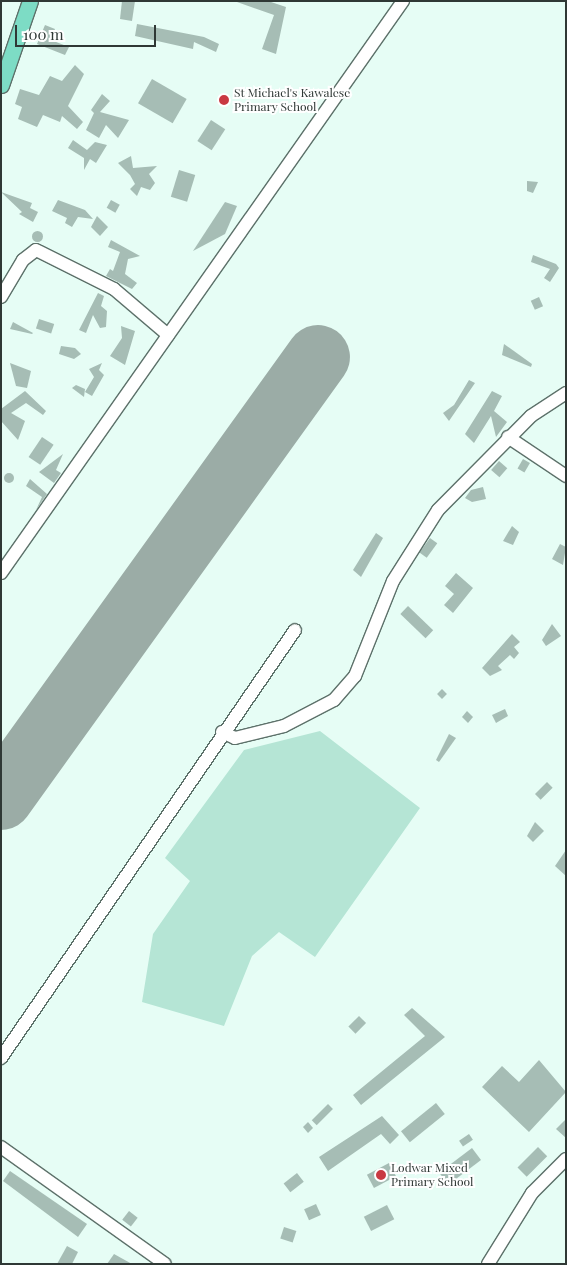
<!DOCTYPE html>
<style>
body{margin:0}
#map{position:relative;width:567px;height:1265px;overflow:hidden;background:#e6fdf5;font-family:"Playfair Display",serif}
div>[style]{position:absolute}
.green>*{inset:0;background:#b5e5d5}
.runway>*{height:64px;margin:-32px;padding:0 32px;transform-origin:32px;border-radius:32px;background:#9baca6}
.building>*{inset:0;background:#a6bdb5;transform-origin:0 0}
.round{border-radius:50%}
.roads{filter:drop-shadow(1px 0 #5d716a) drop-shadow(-1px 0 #5d716a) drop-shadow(0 1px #5d716a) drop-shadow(0 -1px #5d716a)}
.minor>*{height:12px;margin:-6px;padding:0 6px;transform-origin:6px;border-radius:6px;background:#fff}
.major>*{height:15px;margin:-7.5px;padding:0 7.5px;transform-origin:7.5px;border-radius:7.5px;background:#7ddcc5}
.dots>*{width:14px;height:14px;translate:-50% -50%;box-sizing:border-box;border:2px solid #fff;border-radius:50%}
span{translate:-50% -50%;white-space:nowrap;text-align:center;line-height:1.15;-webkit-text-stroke:4px #fff;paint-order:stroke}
.poi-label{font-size:12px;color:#2f3835}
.left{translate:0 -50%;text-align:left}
.frame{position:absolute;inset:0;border:2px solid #2f3835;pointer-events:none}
.scale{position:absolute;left:15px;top:25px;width:141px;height:22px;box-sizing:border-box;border:2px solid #2f3835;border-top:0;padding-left:6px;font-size:15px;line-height:18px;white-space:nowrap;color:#2f3835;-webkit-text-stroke:4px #fff;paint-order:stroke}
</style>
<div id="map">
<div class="green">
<div style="clip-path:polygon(320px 731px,420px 808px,315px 957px,279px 932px,252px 956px,224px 1026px,142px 1002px,153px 934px,190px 881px,165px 858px,244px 750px)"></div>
</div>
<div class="runway">
<div style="left:1px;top:798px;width:543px;rotate:-54.29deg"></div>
</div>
<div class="building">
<div style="clip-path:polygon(122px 1px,135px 1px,132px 21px,120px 19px)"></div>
<div style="clip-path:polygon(268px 1px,286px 7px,276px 54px,262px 49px,274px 15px,237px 2px)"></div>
<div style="clip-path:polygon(137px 24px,204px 37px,219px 44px,216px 52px,194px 42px,193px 49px,135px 36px)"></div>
<div style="clip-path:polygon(45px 25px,55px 29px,51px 40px,69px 47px,65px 55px,37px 44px)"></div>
<div style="clip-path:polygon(75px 65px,84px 74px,68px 106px,83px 122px,77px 129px,62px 116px,60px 122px,43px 115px,37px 127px,18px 119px,22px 107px,15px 104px,20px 89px,39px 95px,50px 76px,62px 81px)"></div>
<div style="left:152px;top:79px;width:40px;height:28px;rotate:30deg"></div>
<div style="clip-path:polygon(102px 94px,110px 101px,100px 112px,129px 120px,118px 138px,106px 125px,99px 138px,86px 130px,94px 113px,91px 110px)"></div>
<div style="left:211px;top:120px;width:17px;height:25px;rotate:33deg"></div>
<div style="clip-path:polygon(73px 140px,87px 150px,95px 142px,107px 145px,96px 163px,90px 159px,84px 170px,84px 158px,68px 148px)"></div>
<div style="clip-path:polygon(131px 156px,133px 168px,157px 166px,149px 174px,155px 183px,150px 190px,141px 187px,137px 196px,130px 189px,135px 184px,130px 175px,118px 163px)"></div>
<div style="left:179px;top:170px;width:17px;height:28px;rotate:17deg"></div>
<div style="clip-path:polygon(527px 181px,538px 182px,533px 193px,527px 191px)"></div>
<div style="clip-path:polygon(1px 192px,32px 203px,30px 208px,38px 212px,33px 222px,19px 214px,22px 212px)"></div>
<div style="clip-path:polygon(58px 200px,85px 210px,93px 219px,78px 217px,72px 227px,65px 223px,67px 218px,52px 211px)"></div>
<div style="left:111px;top:200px;width:10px;height:9px;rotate:29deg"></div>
<div style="clip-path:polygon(225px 202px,237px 206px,225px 234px,193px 251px)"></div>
<div style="clip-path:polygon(97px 216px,108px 227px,100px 236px,91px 227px)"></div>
<div class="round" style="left:31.5px;top:230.5px;width:11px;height:11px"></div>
<div style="clip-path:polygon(111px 240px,140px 256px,128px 259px,125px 274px,137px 283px,132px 289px,106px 276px,110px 269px,113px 271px,120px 252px,108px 247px)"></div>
<div style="clip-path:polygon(533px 255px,556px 264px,559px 268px,550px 282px,544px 278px,550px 269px,531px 262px)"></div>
<div style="clip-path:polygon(98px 293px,104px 296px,101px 306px,107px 311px,106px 327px,100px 328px,93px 315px,86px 333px,79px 330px)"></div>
<div style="left:539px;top:297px;width:10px;height:9px;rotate:66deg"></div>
<div style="left:39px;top:319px;width:16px;height:10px;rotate:18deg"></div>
<div style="clip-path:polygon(13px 322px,33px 333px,32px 334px,10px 329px)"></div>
<div style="clip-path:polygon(121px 326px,135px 331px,125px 365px,110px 356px,122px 338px)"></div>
<div style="clip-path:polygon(504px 344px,532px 364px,531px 367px,502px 355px)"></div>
<div style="clip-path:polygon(61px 346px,75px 348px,81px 354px,74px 359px,59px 354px)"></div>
<div style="clip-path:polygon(10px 363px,31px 371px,27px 388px,16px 386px)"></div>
<div style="clip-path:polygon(102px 363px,99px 370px,104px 375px,92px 396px,85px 392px,94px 377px,89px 369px)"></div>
<div style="clip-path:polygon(469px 380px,475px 383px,449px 421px,443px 413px,454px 405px)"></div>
<div style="clip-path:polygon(76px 385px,85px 389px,84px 397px,72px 388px)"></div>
<div style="clip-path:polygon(25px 391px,46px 411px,43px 415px,26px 403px,11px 413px,25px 421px,18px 440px,1px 421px,1px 409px)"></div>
<div style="clip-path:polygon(492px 391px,502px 396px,494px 411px,507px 422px,496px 437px,491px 416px,474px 443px,465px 434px)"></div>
<div style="left:42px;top:437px;width:14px;height:24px;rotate:34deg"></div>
<div style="clip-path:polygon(63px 454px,56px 470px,61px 473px,54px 483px,39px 472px)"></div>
<div style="left:523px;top:459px;width:8px;height:11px;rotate:30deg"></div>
<div style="left:499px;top:461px;width:11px;height:12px;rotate:41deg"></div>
<div class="round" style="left:4px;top:473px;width:10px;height:10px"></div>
<div style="clip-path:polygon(30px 479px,47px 494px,36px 510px,42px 497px,26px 486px)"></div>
<div style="clip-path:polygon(483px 487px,486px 499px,472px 502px,465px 498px,471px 490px)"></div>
<div style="clip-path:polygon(512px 526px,519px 532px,513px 545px,503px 541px)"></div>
<div style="clip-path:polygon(376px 533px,383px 538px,361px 577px,353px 570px)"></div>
<div style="left:430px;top:538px;width:9px;height:18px;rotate:36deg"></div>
<div style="clip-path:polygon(560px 544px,566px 547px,563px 565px,552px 559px)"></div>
<div style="clip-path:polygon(456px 573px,473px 588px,453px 613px,444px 605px,454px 594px,445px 586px)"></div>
<div style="left:408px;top:606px;width:35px;height:11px;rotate:44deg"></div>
<div style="clip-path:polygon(552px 624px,561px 636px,546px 646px,542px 640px)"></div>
<div style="clip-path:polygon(512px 634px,520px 642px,514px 647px,519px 653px,514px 659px,510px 655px,498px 666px,502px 670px,490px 676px,482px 668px)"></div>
<div style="left:442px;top:689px;width:7px;height:7px;rotate:45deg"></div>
<div style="clip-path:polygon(505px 709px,508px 716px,496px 723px,492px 715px)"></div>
<div style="clip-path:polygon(467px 711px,473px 717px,468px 723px,462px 717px)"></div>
<div style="clip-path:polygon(449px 734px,456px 738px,439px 762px,436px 760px)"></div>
<div style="left:547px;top:782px;width:8px;height:17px;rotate:45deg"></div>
<div style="clip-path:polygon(535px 822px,544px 831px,533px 842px,527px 836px)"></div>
<div style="clip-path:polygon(566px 850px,566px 876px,555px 866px)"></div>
<div style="clip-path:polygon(412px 1008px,445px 1037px,361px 1105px,353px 1095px,425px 1036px,404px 1015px)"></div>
<div style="left:359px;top:1016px;width:10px;height:15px;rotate:45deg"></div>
<div style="clip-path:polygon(539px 1060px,566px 1092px,529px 1132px,482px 1087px,502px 1066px,519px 1082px)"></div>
<div style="left:436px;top:1103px;width:14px;height:45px;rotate:51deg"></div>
<div style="left:328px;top:1104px;width:7px;height:23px;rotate:45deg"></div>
<div style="clip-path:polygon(382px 1116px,399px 1135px,390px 1144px,381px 1134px,328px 1171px,319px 1157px)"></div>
<div style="clip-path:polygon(566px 1119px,566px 1138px,556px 1129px)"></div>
<div style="clip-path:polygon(308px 1122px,313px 1128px,308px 1133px,303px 1127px)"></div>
<div style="left:469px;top:1134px;width:7px;height:12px;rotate:56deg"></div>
<div style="left:538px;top:1147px;width:13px;height:29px;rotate:45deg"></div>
<div style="left:472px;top:1148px;width:15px;height:41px;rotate:53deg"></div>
<div style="left:389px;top:1163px;width:15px;height:25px;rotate:62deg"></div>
<div style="clip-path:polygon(10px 1171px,87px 1224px,78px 1237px,3px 1181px)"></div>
<div style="left:297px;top:1173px;width:11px;height:17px;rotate:52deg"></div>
<div style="left:316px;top:1204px;width:12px;height:13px;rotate:66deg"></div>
<div style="left:387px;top:1205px;width:16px;height:26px;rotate:63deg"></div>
<div style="left:129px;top:1211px;width:11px;height:11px;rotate:38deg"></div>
<div style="left:284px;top:1227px;width:13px;height:12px;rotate:18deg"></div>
<div style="clip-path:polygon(67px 1246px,78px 1252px,72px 1264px,57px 1264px)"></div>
<div style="clip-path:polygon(114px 1254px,132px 1264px,107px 1264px)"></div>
</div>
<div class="roads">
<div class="minor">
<div style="left:1px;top:297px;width:43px;rotate:-59.3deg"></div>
<div style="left:23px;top:260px;width:16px;rotate:-38deg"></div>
<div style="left:36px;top:250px;width:87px;rotate:26.6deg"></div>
<div style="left:114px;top:289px;width:71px;rotate:40.4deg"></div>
<div style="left:508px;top:437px;width:70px;rotate:33.9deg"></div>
<div style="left:1px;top:573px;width:699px;rotate:-54.9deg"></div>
<div style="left:222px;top:732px;width:14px;rotate:25deg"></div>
<div style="left:235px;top:738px;width:50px;rotate:-13.8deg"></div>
<div style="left:284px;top:726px;width:56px;rotate:-27.5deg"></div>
<div style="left:334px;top:700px;width:32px;rotate:-49deg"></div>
<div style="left:355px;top:676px;width:102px;rotate:-68.2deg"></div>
<div style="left:393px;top:581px;width:84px;rotate:-57.6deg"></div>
<div style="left:438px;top:510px;width:132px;rotate:-45.3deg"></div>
<div style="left:531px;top:416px;width:42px;rotate:-33.3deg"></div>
<div style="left:1px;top:1058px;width:519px;rotate:-55.51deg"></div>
<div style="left:1px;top:1147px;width:201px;rotate:35.5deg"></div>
<div style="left:488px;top:1264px;width:84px;rotate:-58.2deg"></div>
<div style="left:532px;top:1193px;width:48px;rotate:-45deg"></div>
</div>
<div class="major">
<div style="left:1px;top:85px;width:89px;rotate:-71deg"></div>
</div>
</div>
<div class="dots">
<div style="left:224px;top:100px;background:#c93942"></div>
<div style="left:381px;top:1175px;background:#c93942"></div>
</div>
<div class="poi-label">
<span class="left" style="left:234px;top:100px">St Michael's Kawalese<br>Primary School</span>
<span class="left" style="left:391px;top:1175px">Lodwar Mixed<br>Primary School</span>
</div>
<div class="frame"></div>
<div class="scale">100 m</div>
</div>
